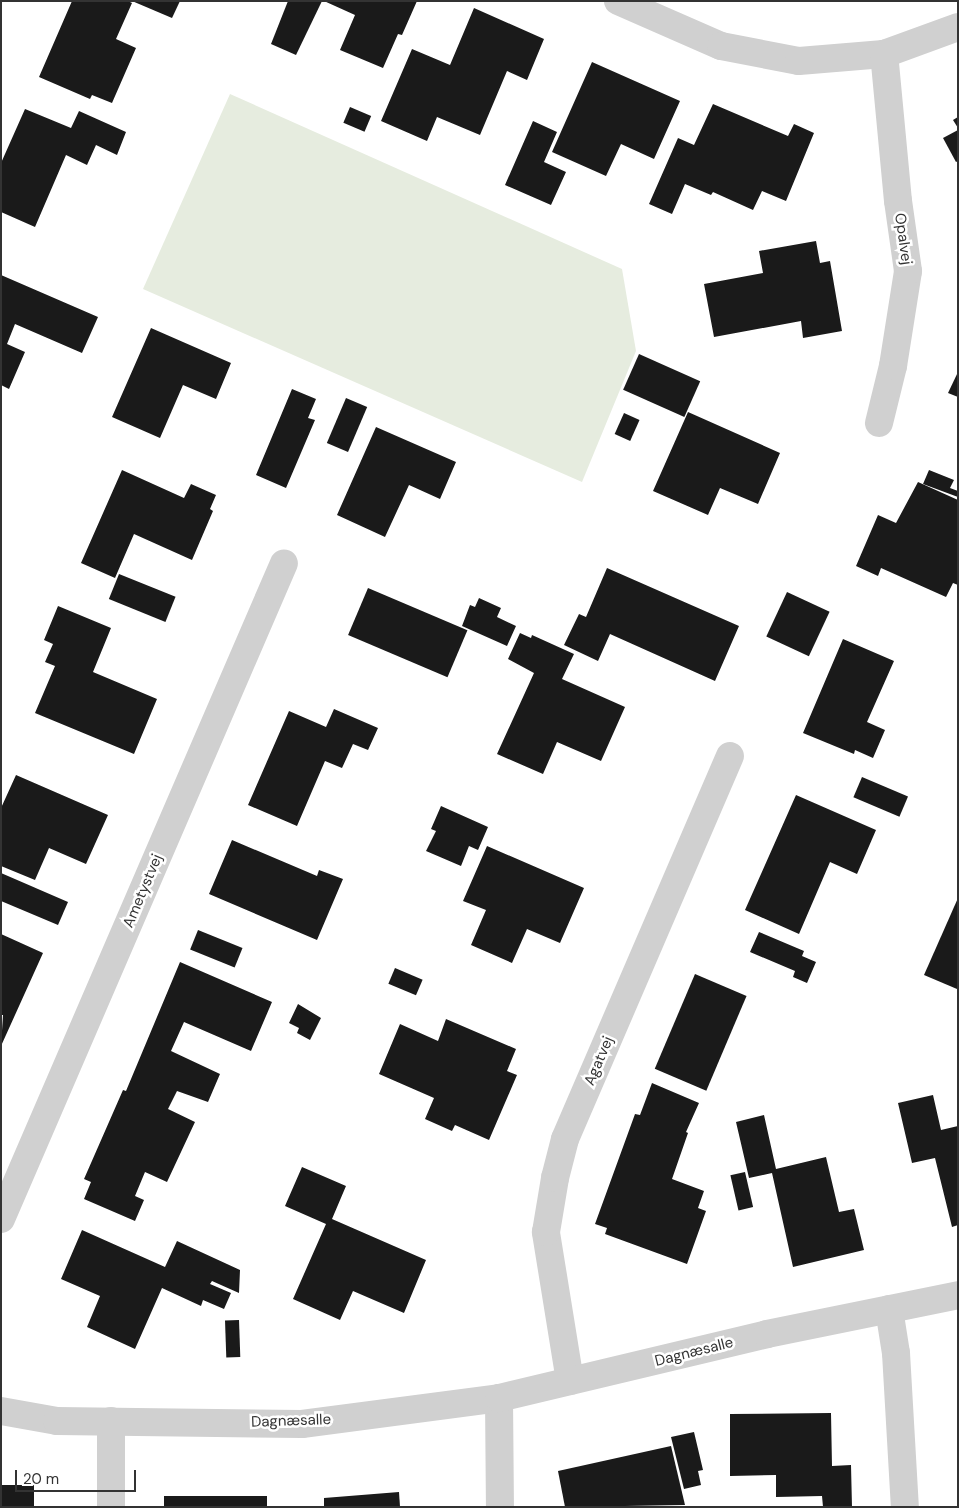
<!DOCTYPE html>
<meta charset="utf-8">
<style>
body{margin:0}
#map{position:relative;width:959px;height:1508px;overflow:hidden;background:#fff;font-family:"DM Sans",sans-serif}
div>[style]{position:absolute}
.green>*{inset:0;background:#e6ecdf}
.building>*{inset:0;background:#1a1a1a;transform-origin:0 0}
.minor>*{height:28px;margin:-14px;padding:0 14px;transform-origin:14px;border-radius:14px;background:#d0d0d0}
span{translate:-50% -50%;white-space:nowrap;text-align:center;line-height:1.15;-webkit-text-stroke:5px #fff;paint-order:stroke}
.street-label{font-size:15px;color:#333}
.frame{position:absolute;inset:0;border:2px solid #333;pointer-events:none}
.scale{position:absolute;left:15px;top:1470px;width:121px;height:22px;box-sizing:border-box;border:2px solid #333;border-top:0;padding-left:6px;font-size:15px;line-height:18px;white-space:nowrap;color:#333;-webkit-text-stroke:4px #fff;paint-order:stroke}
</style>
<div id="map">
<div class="green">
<div style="clip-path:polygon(230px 94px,622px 269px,636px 351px,582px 482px,143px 289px)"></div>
</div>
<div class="building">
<div style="clip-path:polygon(72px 1px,128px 1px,132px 3px,116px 39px,136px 48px,112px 103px,92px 95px,90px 99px,39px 77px)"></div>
<div style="clip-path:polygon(132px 1px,180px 1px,172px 18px)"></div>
<div style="clip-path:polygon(288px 1px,322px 1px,296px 55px,271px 44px)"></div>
<div style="clip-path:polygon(324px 1px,417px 1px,402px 35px,398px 34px,383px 68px,340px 50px,355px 15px)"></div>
<div style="clip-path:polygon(474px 8px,544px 39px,527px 80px,507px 71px,480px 135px,437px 117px,427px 141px,381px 121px,412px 49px,450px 65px)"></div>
<div style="clip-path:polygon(592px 62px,680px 101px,654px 159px,621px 144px,606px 176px,552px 152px)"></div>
<div style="clip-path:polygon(713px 104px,788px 136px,794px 124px,814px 133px,786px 201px,762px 191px,753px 210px,713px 192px,711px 195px,685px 184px,672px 214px,649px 204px,678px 138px,694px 145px)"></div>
<div style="left:350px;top:107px;width:23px;height:17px;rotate:23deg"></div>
<div style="clip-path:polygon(25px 109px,71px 128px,79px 111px,126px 132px,117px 155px,96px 145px,87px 165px,66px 155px,35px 227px,1px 212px,1px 163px)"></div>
<div style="clip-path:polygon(958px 117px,958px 128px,953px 120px)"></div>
<div style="clip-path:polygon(533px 121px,557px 132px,544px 162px,566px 172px,551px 205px,505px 185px)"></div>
<div style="clip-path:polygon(958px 130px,958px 161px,956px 162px,943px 138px)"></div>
<div style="clip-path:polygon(816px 241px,820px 263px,830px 261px,842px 331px,803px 338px,801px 321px,714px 337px,704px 284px,763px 273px,759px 251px)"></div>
<div style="clip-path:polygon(1px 275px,98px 317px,82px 353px,15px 324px,7px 344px,25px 352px,9px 389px,1px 385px)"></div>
<div style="clip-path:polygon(151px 328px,231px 363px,216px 399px,183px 385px,160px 438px,112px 417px)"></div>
<div style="left:639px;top:354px;width:67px;height:39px;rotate:24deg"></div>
<div style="clip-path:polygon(958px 372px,958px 397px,948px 393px)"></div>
<div style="clip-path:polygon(292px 389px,316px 399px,308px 418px,315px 420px,286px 488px,256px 475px)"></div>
<div style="left:346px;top:398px;width:23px;height:49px;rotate:23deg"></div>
<div style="clip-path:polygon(688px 412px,780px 453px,758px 504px,720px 488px,708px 515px,653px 491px)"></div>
<div style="left:624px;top:413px;width:17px;height:23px;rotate:24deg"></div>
<div style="clip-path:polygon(376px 427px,456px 462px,440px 499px,409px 485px,385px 537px,337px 515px)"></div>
<div style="clip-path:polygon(122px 470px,184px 498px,191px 484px,216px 495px,210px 509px,213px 511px,192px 560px,134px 534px,115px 578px,81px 563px)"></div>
<div style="clip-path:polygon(929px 470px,954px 480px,950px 488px,958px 491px,958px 497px,923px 484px)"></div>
<div style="clip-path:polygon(918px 482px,958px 500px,958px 585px,953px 583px,946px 597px,881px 568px,878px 576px,856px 566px,878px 515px,896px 523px)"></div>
<div style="clip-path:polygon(607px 568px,739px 626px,715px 681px,610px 634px,598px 661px,564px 645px,579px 614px,586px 617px)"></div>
<div style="left:119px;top:574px;width:61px;height:27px;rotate:22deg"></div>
<div style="left:368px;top:588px;width:108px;height:51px;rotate:23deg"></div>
<div style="left:787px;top:592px;width:47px;height:49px;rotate:25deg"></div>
<div style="clip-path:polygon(479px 598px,501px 608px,497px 617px,516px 626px,507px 646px,462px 626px,470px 605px,475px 607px)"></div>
<div style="clip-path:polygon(58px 606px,111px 628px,93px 672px,157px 699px,134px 754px,35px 713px,55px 666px,45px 662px,53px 644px,44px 640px)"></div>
<div style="clip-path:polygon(520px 633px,531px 638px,532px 635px,574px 654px,562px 679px,625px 707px,601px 761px,557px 742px,543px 774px,497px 754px,534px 673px,508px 659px)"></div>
<div style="clip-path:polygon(843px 639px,894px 661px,867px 722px,885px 730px,873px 758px,855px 750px,854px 754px,803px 733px)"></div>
<div style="clip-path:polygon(334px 709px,378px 728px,368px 750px,353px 744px,342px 768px,325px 761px,297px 826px,248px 805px,289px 711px,326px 727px)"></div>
<div style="clip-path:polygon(16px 775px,108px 815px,86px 864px,49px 848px,35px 880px,1px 866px,1px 808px)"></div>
<div style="left:862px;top:777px;width:50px;height:22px;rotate:23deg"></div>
<div style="clip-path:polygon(796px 795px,876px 830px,857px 874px,830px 862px,799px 934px,745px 910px)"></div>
<div style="clip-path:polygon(441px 806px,488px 827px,478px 850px,469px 846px,461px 866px,426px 851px,436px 831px,431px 829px)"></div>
<div style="clip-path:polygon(232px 840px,317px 876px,319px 870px,343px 879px,317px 940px,209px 894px)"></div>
<div style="clip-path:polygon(487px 846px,584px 888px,560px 943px,527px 929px,512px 963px,471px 945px,486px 910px,463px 901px)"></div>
<div style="clip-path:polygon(1px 873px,68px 902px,58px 925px,1px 901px)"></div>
<div style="clip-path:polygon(958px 898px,958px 988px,957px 989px,924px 975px)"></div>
<div style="left:198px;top:930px;width:48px;height:21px;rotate:22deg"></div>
<div style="clip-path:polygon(759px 932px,804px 951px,802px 956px,816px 962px,807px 983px,793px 977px,795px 971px,750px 952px)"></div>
<div style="clip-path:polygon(1px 934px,43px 953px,1px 1046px,3px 1015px,1px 1015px)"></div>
<div style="clip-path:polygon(180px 962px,272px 1002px,251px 1051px,184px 1022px,171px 1051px,220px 1074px,208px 1102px,177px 1091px,168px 1109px,195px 1122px,167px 1182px,145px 1172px,135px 1196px,144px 1200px,135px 1221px,84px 1199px,91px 1182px,84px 1179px,123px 1090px,126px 1091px)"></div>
<div style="left:395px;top:968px;width:30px;height:17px;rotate:23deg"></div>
<div style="left:695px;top:974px;width:56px;height:103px;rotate:23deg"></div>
<div style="clip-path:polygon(298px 1004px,321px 1018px,310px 1040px,297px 1033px,299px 1028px,289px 1023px)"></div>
<div style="clip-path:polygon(446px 1019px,516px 1049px,507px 1071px,517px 1075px,489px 1140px,455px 1125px,452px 1131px,425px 1119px,434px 1098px,379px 1074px,400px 1024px,438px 1041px)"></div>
<div style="clip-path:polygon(652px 1083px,699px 1103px,686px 1132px,688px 1133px,672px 1179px,704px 1191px,698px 1208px,706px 1211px,687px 1264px,605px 1234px,607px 1228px,595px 1224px,635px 1114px,640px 1115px)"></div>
<div style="clip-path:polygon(933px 1095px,941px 1130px,958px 1126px,958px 1225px,952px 1227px,935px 1158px,912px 1163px,898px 1103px)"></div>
<div style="clip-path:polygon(764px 1115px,776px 1169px,826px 1157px,839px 1212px,854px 1209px,864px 1250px,793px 1267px,772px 1173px,749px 1178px,736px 1122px)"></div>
<div style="clip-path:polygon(302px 1167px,346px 1186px,332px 1219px,426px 1260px,404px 1313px,353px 1291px,340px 1320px,293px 1299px,326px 1224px,285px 1206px)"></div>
<div style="left:745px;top:1172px;width:36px;height:15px;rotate:77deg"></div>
<div style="clip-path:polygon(82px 1230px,165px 1267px,177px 1241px,240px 1270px,239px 1293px,212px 1281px,210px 1284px,231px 1293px,224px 1309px,203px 1300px,201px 1306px,162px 1288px,135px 1349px,87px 1327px,100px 1296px,61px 1279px)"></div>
<div style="left:239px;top:1320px;width:37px;height:14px;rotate:88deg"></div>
<div style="clip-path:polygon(831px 1413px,832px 1466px,851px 1465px,852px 1507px,823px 1507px,822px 1496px,776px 1497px,776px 1475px,730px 1476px,730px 1414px)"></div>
<div style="clip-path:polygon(694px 1432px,703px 1470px,698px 1471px,701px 1485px,684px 1489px,671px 1437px)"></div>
<div style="clip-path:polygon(671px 1446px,685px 1505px,565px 1507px,558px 1471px)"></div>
<div style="left:1px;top:1485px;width:33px;height:22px"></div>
<div style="clip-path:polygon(399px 1492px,400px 1507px,324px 1507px,324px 1498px)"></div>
<div style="left:164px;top:1496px;width:103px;height:11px"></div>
</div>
<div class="minor">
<div style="left:618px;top:1px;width:112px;rotate:23.6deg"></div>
<div style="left:721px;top:46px;width:79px;rotate:10.9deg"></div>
<div style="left:799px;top:61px;width:85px;rotate:-4.7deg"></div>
<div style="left:884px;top:54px;width:79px;rotate:-20deg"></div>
<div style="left:879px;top:423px;width:59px;rotate:-76.2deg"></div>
<div style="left:893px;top:366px;width:96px;rotate:-81deg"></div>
<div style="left:908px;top:271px;width:71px;rotate:-98.1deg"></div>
<div style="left:898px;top:201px;width:148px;rotate:-95.4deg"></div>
<div style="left:1px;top:1219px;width:714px;rotate:-66.66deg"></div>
<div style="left:889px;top:1309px;width:45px;rotate:81deg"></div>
<div style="left:896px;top:1353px;width:154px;rotate:86.7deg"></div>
<div style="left:570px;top:1381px;width:151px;rotate:-99.2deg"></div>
<div style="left:546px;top:1232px;width:55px;rotate:-80.5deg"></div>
<div style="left:555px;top:1178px;width:40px;rotate:-75.6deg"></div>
<div style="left:565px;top:1139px;width:417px;rotate:-66.7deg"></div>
<div style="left:499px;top:1398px;width:109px;rotate:89.5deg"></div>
<div style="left:1px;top:1411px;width:57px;rotate:10.1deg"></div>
<div style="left:57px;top:1421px;width:245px;rotate:0.7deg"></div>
<div style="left:302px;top:1424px;width:199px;rotate:-7.5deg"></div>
<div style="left:499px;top:1398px;width:276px;rotate:-13.4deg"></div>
<div style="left:767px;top:1334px;width:195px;rotate:-11.5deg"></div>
<div style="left:111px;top:1507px;width:86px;rotate:-90deg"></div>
</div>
<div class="street-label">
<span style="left:903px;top:239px;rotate:82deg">Opalvej</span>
<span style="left:143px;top:891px;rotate:-67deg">Ametystvej</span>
<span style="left:599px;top:1061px;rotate:-67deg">Agatvej</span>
<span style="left:694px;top:1352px;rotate:-14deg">Dagnæsalle</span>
<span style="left:291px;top:1421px;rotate:-2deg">Dagnæsalle</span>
</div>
<div class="frame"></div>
<div class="scale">20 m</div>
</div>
